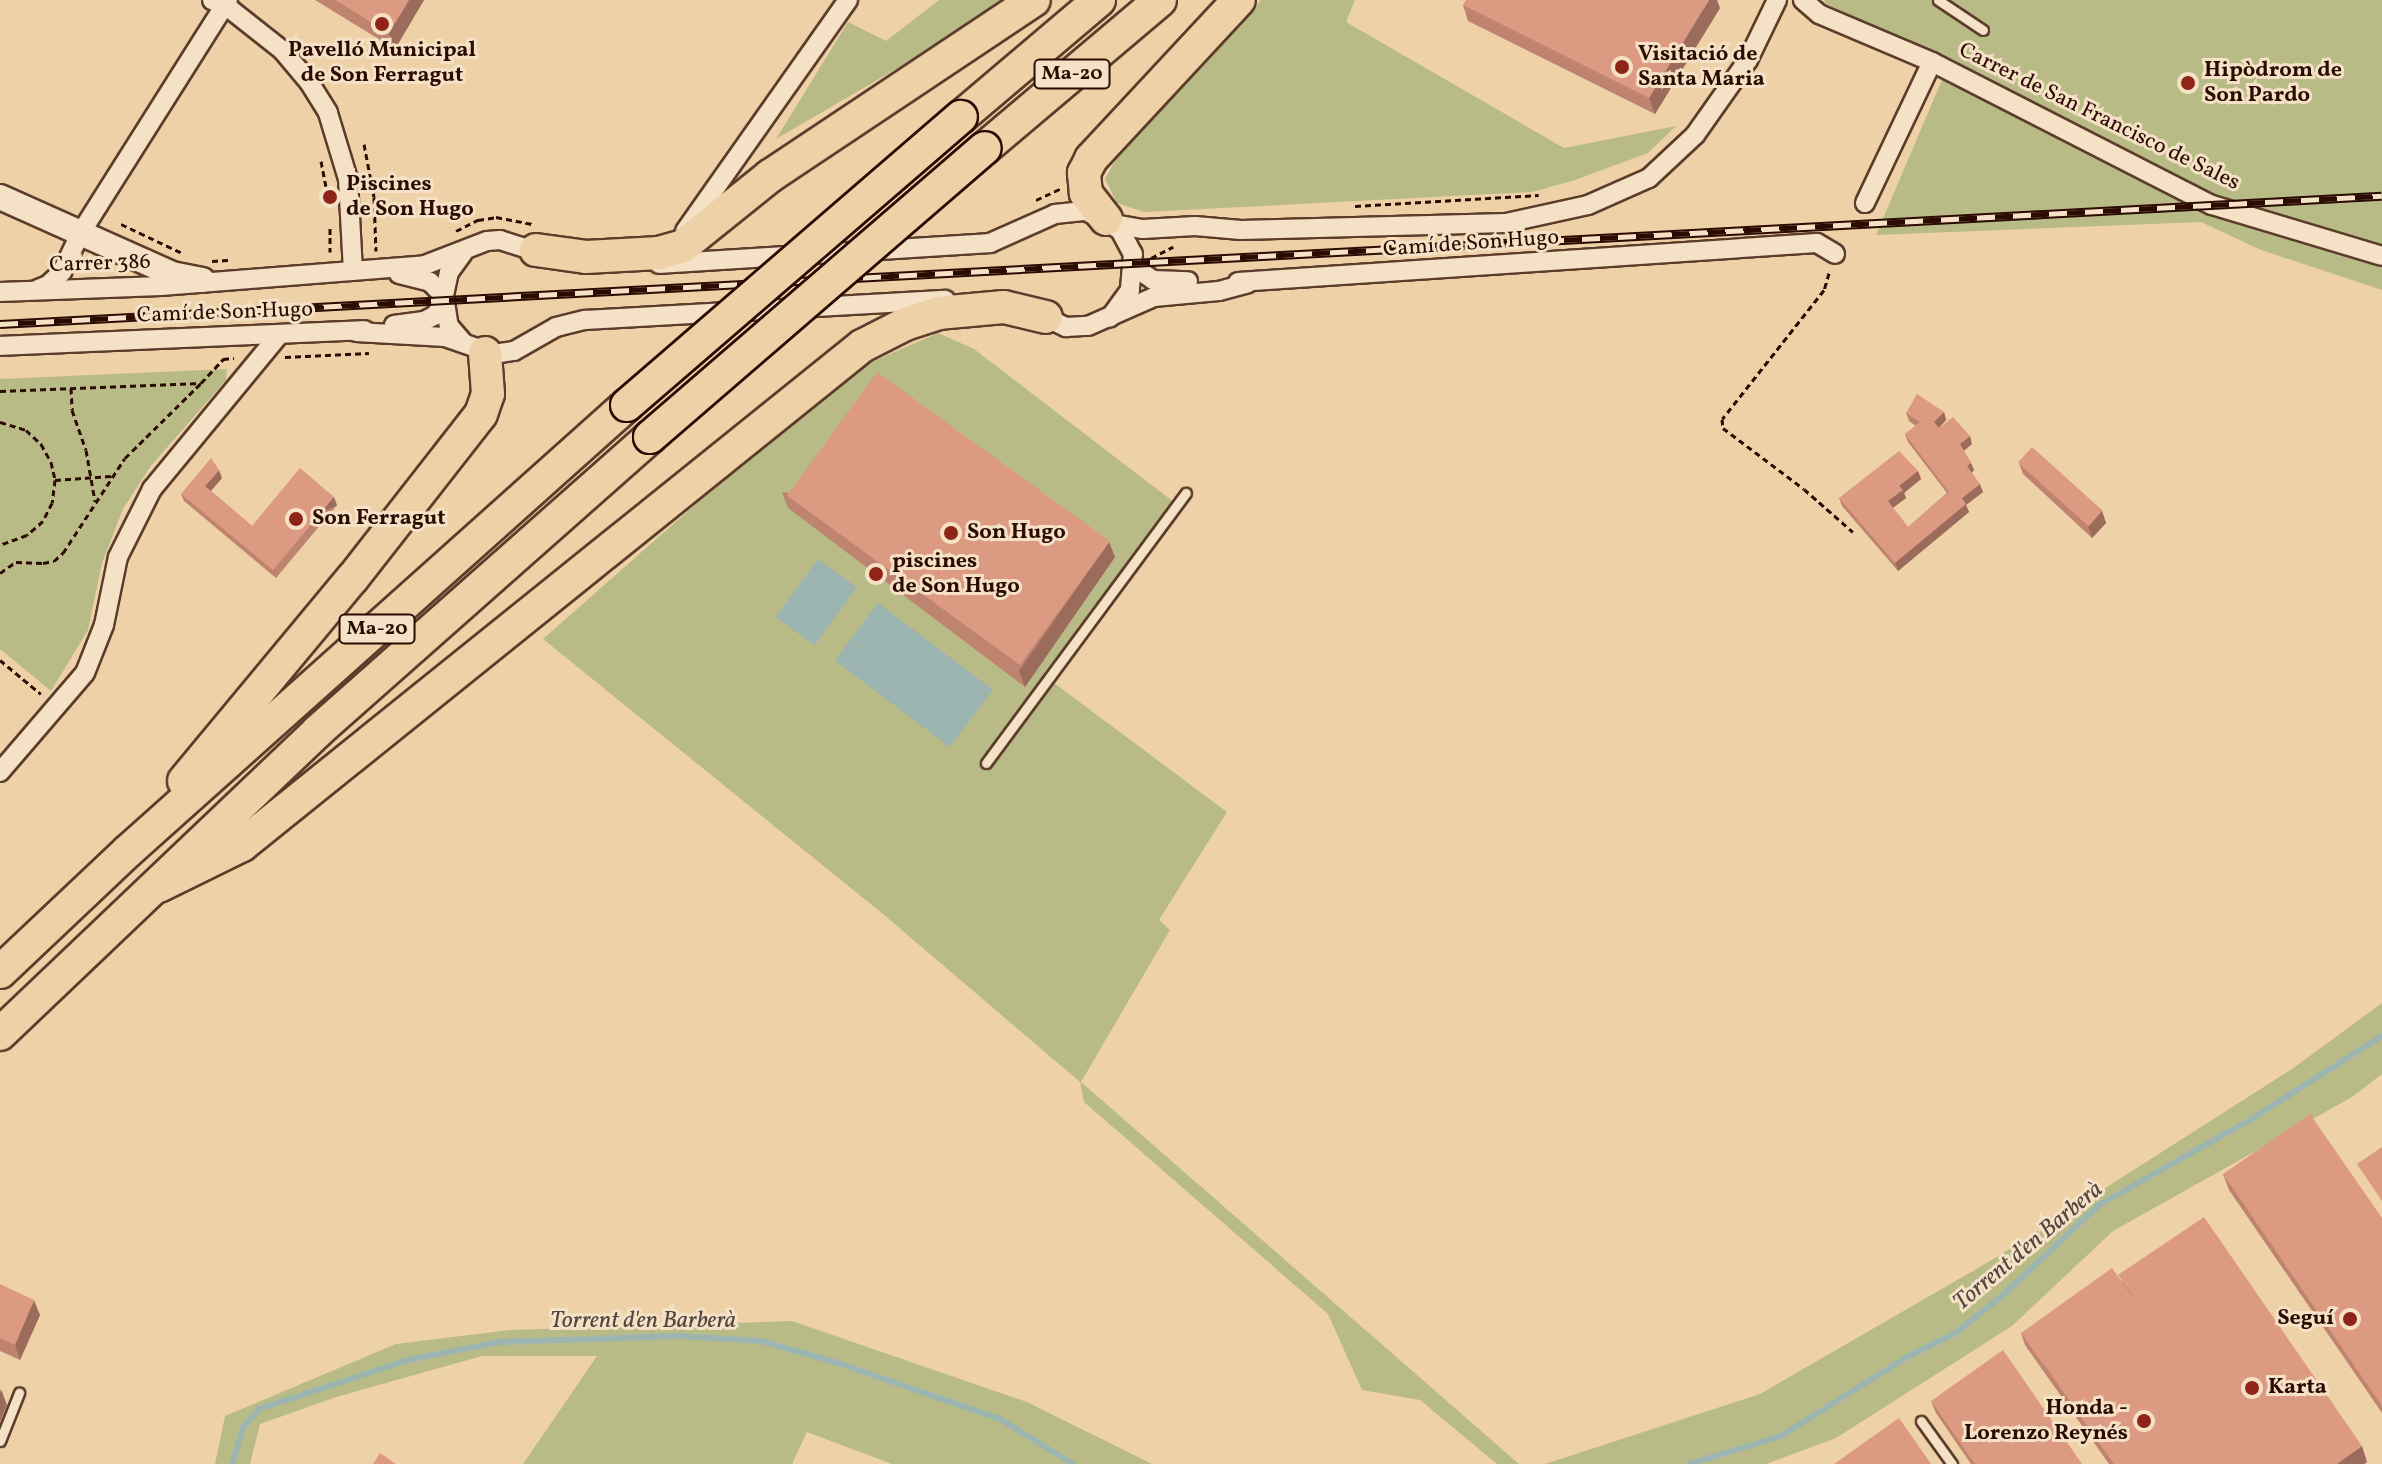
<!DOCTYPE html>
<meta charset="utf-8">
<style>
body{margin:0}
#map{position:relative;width:2382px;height:1464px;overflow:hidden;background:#eed1a7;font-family:Vollkorn,serif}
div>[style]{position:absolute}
.green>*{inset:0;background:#b9bb87}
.water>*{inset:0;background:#9cb5b0;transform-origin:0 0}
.stream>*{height:6px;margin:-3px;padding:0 3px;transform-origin:3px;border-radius:3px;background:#9cb5b0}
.path>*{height:3px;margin-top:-1.5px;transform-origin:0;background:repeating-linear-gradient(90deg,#2b0b02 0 6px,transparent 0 10px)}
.roads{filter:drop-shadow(2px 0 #5c3c2b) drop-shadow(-2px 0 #5c3c2b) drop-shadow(0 2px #5c3c2b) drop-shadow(0 -2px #5c3c2b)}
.lane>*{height:9px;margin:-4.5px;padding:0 4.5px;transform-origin:4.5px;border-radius:4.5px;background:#f4e1c6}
.street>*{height:18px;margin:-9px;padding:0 9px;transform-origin:9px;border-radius:9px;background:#f4e1c6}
.secondary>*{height:24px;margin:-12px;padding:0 12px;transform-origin:12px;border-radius:12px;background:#f4e1c6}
.highway>*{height:32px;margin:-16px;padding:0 16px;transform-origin:16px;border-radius:16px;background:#eed1a7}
.rail>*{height:9px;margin-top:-4.5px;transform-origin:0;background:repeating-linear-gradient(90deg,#f4e1c6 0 18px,#2b0b02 0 36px);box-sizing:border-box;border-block:2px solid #2b0b02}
.bridges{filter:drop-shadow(2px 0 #2b0b02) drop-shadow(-2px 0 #2b0b02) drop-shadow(0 2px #2b0b02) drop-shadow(0 -2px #2b0b02)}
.highway-bridge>*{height:32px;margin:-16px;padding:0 16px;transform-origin:16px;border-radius:16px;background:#eed1a7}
.wall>*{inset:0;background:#be8470}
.shaded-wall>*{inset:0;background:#9b6c5b;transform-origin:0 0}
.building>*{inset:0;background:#dd9a82;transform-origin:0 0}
.dots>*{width:22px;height:22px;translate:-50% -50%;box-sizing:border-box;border:4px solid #f4e1c6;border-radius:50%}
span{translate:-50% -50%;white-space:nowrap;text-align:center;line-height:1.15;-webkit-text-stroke:6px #f4e1c6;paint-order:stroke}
.shield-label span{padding:2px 6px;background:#f4e1c6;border:2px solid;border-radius:6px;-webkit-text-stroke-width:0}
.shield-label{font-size:20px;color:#2b0b02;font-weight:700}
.poi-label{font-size:22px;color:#2b0b02;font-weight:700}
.left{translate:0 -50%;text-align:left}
.right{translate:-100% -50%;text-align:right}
.street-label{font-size:22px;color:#2b0b02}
.water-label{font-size:24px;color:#53463f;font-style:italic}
</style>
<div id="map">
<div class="green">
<div style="clip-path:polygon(939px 0,1003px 0,951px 37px,776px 139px,848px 22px,886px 41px)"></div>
<div style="clip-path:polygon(1261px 0,1355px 0,1346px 22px,1564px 148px,1676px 126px,1648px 153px,1575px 180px,1532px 192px,1144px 212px,1117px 203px,1105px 179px,1121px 150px)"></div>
<div style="clip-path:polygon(1824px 0,2382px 0,2382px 290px,2261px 250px,2201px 222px,1876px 235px,1950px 61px,1826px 4px)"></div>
<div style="clip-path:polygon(938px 333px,974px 349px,1183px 509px,1054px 683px,1227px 812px,1159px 920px,1170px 930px,1081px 1082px,1519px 1464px,1497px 1464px,1420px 1400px,1362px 1390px,1328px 1314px,1084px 1102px,1080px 1082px,883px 914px,543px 639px,842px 375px)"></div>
<div style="clip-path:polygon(227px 369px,226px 380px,150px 467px,123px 509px,102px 563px,88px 630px,51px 691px,0 649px,0 379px)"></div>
<div style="clip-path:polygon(2382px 1003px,2382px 1074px,2352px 1097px,2113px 1231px,2012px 1326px,1836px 1438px,1766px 1464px,1545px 1464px,1760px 1394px,1997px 1257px,2292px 1069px)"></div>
<div style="clip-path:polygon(792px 1321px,1027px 1402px,1152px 1464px,892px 1464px,807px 1432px,792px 1464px,523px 1464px,597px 1356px,482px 1356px,336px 1397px,260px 1424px,250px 1464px,215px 1464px,225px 1416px,396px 1344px,511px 1330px)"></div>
</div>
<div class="water">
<div style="left:818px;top:559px;width:48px;height:72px;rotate:36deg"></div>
<div style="left:878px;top:603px;width:144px;height:72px;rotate:37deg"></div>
</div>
<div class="stream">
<div style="left:232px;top:1464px;width:38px;rotate:-73deg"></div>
<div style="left:243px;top:1428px;width:25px;rotate:-50deg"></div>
<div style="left:259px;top:1409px;width:157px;rotate:-18.2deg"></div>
<div style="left:408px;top:1360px;width:93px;rotate:-11.2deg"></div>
<div style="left:499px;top:1342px;width:180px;rotate:-1.9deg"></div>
<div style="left:679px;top:1336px;width:82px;rotate:3.5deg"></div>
<div style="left:761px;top:1341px;width:80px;rotate:15.9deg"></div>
<div style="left:838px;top:1363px;width:171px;rotate:19.1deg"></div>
<div style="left:1000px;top:1419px;width:86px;rotate:31.7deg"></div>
<div style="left:1689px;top:1464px;width:96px;rotate:-16.9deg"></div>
<div style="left:1781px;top:1436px;width:149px;rotate:-32.1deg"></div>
<div style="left:1907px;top:1357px;width:52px;rotate:-26.1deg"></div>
<div style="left:1954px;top:1334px;width:61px;rotate:-38.4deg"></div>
<div style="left:2002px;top:1296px;width:133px;rotate:-43.2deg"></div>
<div style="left:2099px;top:1205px;width:173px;rotate:-29.4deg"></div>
<div style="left:2250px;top:1120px;width:156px;rotate:-32.5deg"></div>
</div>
<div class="path">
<div style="left:364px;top:144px;width:54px;rotate:79.3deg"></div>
<div style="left:374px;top:197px;width:54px;rotate:87.9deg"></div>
<div style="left:321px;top:161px;width:36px;rotate:79deg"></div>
<div style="left:1036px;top:200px;width:29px;rotate:-25deg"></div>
<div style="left:1355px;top:206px;width:184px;rotate:-3.4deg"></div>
<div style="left:121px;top:224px;width:68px;rotate:25.4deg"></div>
<div style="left:330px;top:228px;width:24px;rotate:90deg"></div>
<div style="left:456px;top:231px;width:25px;rotate:-27deg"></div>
<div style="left:478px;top:220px;width:18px;rotate:-9deg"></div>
<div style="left:496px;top:217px;width:38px;rotate:11deg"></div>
<div style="left:1151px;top:258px;width:25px;rotate:-27deg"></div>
<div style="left:212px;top:261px;width:16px;rotate:-4deg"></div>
<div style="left:1829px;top:273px;width:18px;rotate:106deg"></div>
<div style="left:1824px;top:290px;width:164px;rotate:128.3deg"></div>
<div style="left:1722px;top:419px;width:9px;rotate:84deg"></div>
<div style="left:1723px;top:428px;width:101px;rotate:37deg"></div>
<div style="left:1804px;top:489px;width:65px;rotate:41.3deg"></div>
<div style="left:285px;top:357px;width:84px;rotate:-2.7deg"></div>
<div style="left:71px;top:388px;width:22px;rotate:87deg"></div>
<div style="left:72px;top:410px;width:42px;rotate:70.7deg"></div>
<div style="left:86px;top:450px;width:52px;rotate:80deg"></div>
<div style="left:0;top:391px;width:201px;rotate:-2.3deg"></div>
<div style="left:201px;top:383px;width:33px;rotate:-47deg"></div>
<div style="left:223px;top:359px;width:11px;rotate:-5deg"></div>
<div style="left:0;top:422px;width:27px;rotate:17deg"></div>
<div style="left:26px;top:430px;width:21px;rotate:43deg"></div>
<div style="left:41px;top:444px;width:21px;rotate:61deg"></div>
<div style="left:51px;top:462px;width:18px;rotate:77deg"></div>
<div style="left:55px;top:480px;width:23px;rotate:97deg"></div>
<div style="left:52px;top:503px;width:20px;rotate:117deg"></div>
<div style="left:43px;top:521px;width:21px;rotate:139deg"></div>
<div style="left:27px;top:535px;width:29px;rotate:160deg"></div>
<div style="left:55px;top:480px;width:56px;rotate:-4.1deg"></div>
<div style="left:0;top:573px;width:19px;rotate:-35deg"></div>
<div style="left:16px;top:562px;width:27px;rotate:2deg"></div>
<div style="left:43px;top:563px;width:11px;rotate:-10deg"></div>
<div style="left:54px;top:561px;width:12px;rotate:-42deg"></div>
<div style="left:63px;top:553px;width:113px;rotate:-56.9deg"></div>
<div style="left:125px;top:458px;width:107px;rotate:-44.6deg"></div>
<div style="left:0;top:660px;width:53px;rotate:39.7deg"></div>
</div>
<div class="roads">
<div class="lane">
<div style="left:1938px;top:0;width:54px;rotate:33.7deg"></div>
<div style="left:986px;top:763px;width:336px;rotate:-53.5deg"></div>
<div style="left:1921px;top:1421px;width:53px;rotate:54.2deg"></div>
<div style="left:0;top:1441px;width:52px;rotate:-68.4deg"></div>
</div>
<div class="street">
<div style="left:212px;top:0;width:14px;rotate:21deg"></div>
<div style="left:225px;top:5px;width:73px;rotate:38.3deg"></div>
<div style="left:282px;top:50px;width:42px;rotate:49.8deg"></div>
<div style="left:309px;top:82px;width:36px;rotate:58deg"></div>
<div style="left:328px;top:113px;width:69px;rotate:73.1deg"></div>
<div style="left:348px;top:179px;width:92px;rotate:86.9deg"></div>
<div style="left:1803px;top:0;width:21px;rotate:41deg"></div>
<div style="left:1819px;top:14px;width:123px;rotate:23deg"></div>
<div style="left:1932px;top:62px;width:314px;rotate:27.1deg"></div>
<div style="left:2212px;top:205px;width:177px;rotate:16.7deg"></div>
<div style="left:1865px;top:203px;width:156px;rotate:-64.6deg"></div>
<div style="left:1114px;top:224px;width:29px;rotate:10deg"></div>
<div style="left:1143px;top:229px;width:52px;rotate:-3.3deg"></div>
<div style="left:1195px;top:226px;width:46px;rotate:5deg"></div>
<div style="left:1241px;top:230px;width:265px;rotate:-1.5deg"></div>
<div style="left:1506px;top:223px;width:84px;rotate:-12.4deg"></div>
<div style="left:1588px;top:205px;width:67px;rotate:-23.9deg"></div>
<div style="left:1649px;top:178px;width:63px;rotate:-43.1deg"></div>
<div style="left:1695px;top:135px;width:92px;rotate:-54.8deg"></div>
<div style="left:1748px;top:60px;width:67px;rotate:-64.2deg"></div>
<div style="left:685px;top:231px;width:283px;rotate:-54.8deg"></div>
<div style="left:463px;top:253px;width:24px;rotate:126deg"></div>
<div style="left:449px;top:272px;width:25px;rotate:102deg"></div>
<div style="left:444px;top:296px;width:30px;rotate:81deg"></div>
<div style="left:449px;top:326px;width:23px;rotate:49deg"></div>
<div style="left:659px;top:264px;width:332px;rotate:-3.6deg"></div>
<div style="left:990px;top:243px;width:71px;rotate:-24deg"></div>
<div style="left:1055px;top:214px;width:31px;rotate:-6deg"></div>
<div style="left:1086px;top:211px;width:39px;rotate:29deg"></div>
<div style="left:1120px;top:230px;width:27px;rotate:62deg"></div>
<div style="left:1133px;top:254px;width:36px;rotate:95deg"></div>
<div style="left:1130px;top:290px;width:34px;rotate:126deg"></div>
<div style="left:1134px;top:267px;width:23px;rotate:34deg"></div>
<div style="left:1153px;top:280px;width:35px;rotate:2deg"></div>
<div style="left:399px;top:274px;width:32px;rotate:14deg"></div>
<div style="left:430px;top:282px;width:20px;rotate:45deg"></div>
<div style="left:1238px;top:282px;width:580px;rotate:-3.85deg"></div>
<div style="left:1817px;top:243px;width:21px;rotate:31deg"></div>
<div style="left:38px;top:289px;width:11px;rotate:-22deg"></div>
<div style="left:48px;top:285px;width:19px;rotate:-43deg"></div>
<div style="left:62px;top:272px;width:42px;rotate:-64.7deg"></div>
<div style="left:80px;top:234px;width:277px;rotate:-57.7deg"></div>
<div style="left:0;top:292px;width:161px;rotate:-2.1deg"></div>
<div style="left:161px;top:286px;width:265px;rotate:-4.5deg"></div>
<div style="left:425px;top:265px;width:66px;rotate:-21.2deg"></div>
<div style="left:487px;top:241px;width:13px;rotate:-4deg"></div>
<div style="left:500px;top:240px;width:46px;rotate:17.7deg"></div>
<div style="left:1039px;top:314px;width:30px;rotate:26deg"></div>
<div style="left:1066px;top:327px;width:22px;rotate:-3deg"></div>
<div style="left:1088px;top:326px;width:72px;rotate:-23.7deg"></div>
<div style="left:1154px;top:297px;width:65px;rotate:-5.3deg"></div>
<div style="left:1219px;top:291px;width:30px;rotate:-15deg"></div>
<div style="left:394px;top:325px;width:30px;rotate:-8deg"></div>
<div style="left:424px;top:321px;width:11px;rotate:-27deg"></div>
<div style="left:434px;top:316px;width:16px;rotate:-50deg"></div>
<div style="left:356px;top:332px;width:89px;rotate:3.2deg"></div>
<div style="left:445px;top:337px;width:52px;rotate:19.1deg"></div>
<div style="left:494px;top:354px;width:20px;rotate:-9deg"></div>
<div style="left:514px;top:351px;width:48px;rotate:-29.7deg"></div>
<div style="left:556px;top:327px;width:30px;rotate:-14deg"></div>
<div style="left:585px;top:320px;width:361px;rotate:-3.2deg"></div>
<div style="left:0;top:346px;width:365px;rotate:-2.5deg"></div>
<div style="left:0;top:772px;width:130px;rotate:-49.4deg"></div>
<div style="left:85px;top:673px;width:52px;rotate:-68.4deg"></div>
<div style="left:104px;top:625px;width:69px;rotate:-78.4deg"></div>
<div style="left:118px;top:557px;width:76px;rotate:-63.4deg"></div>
<div style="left:152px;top:489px;width:200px;rotate:-50.5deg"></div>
</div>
<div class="secondary">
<div style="left:0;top:197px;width:188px;rotate:24.1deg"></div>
<div style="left:172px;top:274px;width:31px;rotate:11deg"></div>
</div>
<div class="highway">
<div style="left:961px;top:117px;width:181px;rotate:-40.3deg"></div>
<div style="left:985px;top:148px;width:229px;rotate:-40.2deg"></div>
<div style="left:1106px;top:219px;width:33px;rotate:-128deg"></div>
<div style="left:1086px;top:193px;width:20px;rotate:-96deg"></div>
<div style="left:1084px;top:173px;width:16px;rotate:-63deg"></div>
<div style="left:1091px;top:159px;width:217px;rotate:-47.1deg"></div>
<div style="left:536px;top:250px;width:50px;rotate:8deg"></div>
<div style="left:586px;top:257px;width:73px;rotate:-3.1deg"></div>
<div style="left:659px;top:253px;width:25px;rotate:-16deg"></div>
<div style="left:683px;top:246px;width:112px;rotate:-38.8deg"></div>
<div style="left:770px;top:176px;width:317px;rotate:-33.7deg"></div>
<div style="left:184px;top:781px;width:263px;rotate:-50.3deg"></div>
<div style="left:352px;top:579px;width:209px;rotate:-52deg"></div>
<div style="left:481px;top:414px;width:21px;rotate:-71deg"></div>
<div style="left:488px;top:394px;width:41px;rotate:-94.2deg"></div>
<div style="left:159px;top:886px;width:93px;rotate:-26.3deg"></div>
<div style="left:242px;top:845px;width:796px;rotate:-38.83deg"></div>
<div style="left:862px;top:346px;width:48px;rotate:-27.1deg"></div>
<div style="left:905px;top:324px;width:35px;rotate:-18deg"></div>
<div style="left:938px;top:313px;width:66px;rotate:-5.2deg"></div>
<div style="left:1004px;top:307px;width:43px;rotate:13.4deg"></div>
<div style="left:0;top:972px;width:175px;rotate:-43.4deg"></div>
<div style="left:127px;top:852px;width:671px;rotate:-41.8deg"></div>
<div style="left:0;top:1034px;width:439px;rotate:-43.6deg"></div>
<div style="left:318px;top:731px;width:443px;rotate:-41.5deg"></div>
</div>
</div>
<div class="rail">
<div style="left:0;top:324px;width:2385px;rotate:-3.08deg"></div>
</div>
<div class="bridges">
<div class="highway-bridge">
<div style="left:627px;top:405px;width:441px;rotate:-40.8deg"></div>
<div style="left:650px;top:437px;width:442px;rotate:-40.8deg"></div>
</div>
</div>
<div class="wall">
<div style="clip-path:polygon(315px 0,424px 0,395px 49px)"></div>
<div style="clip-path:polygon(1463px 5px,1720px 8px,1655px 114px,1468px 21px)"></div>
<div style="clip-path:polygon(1944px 412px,1946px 420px,1939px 428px,1972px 444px,1964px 451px,1971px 463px,1974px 470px,1972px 473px,1983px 492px,1966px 505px,1969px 512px,1898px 571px,1842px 506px,1839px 498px,1918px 471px,1921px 479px,1904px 493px,1906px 498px,1893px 508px,1908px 527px,1947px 493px,1908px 442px,1905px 434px,1916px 426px,1909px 421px,1906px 413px)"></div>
<div style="clip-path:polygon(2019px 463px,2102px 511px,2106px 523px,2092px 538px,2023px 474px)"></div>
<div style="clip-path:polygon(222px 478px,211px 491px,252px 526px,337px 505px,276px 578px,184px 501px,181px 494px)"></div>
<div style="clip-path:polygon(782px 492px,1109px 542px,1115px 557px,1025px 687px,788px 508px)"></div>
<div style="clip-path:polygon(2223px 1174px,2382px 1218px,2382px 1413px,2229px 1190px)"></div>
<div style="clip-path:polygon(2119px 1279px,2367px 1462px,2364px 1464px,2109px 1464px,2025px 1345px,2021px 1333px)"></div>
<div style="clip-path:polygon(0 1284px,40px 1315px,20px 1360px,0 1351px)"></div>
<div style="clip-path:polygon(1931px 1401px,2082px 1464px,1971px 1464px,1936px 1413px)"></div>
</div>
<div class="shaded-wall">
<div style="clip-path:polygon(409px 0,424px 0,395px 49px,389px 33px)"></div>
<div style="clip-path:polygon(1709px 0,1717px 0,1720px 8px,1655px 114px,1649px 98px)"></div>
<div style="clip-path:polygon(1944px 412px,1946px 420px,1937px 430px,1934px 422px)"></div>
<div style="clip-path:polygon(1970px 436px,1972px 444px,1962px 452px,1960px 444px)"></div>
<div style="clip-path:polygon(1971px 463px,1974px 470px,1969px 474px,1967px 466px)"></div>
<div style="clip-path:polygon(219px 470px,222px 478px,208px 494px,205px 486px)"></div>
<div style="clip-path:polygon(1918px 471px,1921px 479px,1904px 493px,1906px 498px,1891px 509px,1888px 501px,1899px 486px)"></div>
<div style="clip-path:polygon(1980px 484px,1983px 492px,1966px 505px,1969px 512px,1898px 571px,1895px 563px,1962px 498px)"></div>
<div style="left:334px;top:497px;width:9px;height:95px;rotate:69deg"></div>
<div style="clip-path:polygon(2102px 511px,2106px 523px,2092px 538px,2088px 526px)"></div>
<div style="clip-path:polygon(1109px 542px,1115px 557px,1025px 687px,1019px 671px)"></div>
<div style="clip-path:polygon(34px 1300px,40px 1315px,20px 1360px,15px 1345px)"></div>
<div style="clip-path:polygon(1px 1389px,7px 1405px,0 1422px,0 1393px)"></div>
<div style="clip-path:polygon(2362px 1446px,2367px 1462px,2364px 1464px,2337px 1464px)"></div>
</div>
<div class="building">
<div style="clip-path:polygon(335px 0,409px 0,389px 33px)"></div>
<div style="clip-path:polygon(1466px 0,1709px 0,1649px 98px,1463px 5px)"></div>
<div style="left:877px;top:372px;width:288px;height:153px;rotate:36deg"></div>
<div style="clip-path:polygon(1917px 394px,1944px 412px,1934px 422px,1939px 428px,1953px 417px,1970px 436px,1960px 444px,1971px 463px,1967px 466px,1980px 484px,1962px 498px,1966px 504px,1895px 563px,1839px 498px,1899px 451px,1918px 471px,1899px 486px,1903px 490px,1888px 501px,1908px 527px,1949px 492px,1905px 434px,1920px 422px,1906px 413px)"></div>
<div style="left:2032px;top:447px;width:95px;height:21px;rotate:42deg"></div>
<div style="clip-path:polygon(211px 458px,219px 470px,205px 486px,252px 526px,300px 468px,334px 497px,273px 570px,181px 494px)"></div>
<div style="clip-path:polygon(2310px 1114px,2382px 1218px,2382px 1406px,2223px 1174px)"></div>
<div style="clip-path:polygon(2382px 1147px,2382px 1201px,2357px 1164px)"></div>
<div style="clip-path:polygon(2204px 1217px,2362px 1446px,2337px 1464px,2114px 1464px,2043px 1363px,2134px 1298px,2118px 1275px)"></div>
<div style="clip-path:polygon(2112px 1268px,2134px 1299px,2043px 1363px,2045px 1367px,2021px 1333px)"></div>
<div style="clip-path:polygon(0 1284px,34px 1300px,15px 1345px,0 1338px)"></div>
<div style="clip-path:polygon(2003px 1350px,2082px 1464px,1975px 1464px,1931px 1401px)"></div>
<div style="clip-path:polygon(1899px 1418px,1931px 1464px,1834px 1464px)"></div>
<div style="clip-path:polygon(380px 1453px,396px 1464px,373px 1464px)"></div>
</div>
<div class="dots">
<div style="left:382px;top:24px;background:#8f2418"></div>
<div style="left:1622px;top:67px;background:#8f2418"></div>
<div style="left:2188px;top:83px;background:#8f2418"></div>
<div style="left:330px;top:197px;background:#8f2418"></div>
<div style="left:296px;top:519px;background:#8f2418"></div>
<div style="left:951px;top:533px;background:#8f2418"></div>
<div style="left:876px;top:574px;background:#8f2418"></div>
<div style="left:2350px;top:1319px;background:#8f2418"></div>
<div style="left:2252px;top:1388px;background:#8f2418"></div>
<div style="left:2144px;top:1421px;background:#8f2418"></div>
</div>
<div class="shield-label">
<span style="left:1072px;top:74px">Ma-20</span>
<span style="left:377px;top:629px">Ma-20</span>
</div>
<div class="poi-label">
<span style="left:382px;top:63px">Pavelló Municipal<br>de Son Ferragut</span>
<span class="left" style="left:1638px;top:67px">Visitació de<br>Santa Maria</span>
<span class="left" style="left:2204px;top:83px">Hipòdrom de<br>Son Pardo</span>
<span class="left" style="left:346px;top:197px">Piscines<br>de Son Hugo</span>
<span class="left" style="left:312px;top:519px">Son Ferragut</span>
<span class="left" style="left:967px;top:533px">Son Hugo</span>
<span class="left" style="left:892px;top:574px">piscines<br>de Son Hugo</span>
<span class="right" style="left:2334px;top:1319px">Seguí</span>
<span class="left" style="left:2268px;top:1388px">Karta</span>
<span class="right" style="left:2128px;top:1421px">Honda -<br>Lorenzo Reynés</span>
</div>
<div class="street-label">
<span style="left:2099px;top:117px;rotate:26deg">Carrer de San Francisco de Sales</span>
<span style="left:1471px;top:244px;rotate:-4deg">Camí de Son Hugo</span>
<span style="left:100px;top:264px;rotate:-2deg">Carrer 386</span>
<span style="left:225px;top:313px;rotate:-2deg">Camí de Son Hugo</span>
</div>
<div class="water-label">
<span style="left:2029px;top:1247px;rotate:-40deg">Torrent d'en Barberà</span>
<span style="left:643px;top:1322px">Torrent d'en Barberà</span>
</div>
</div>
